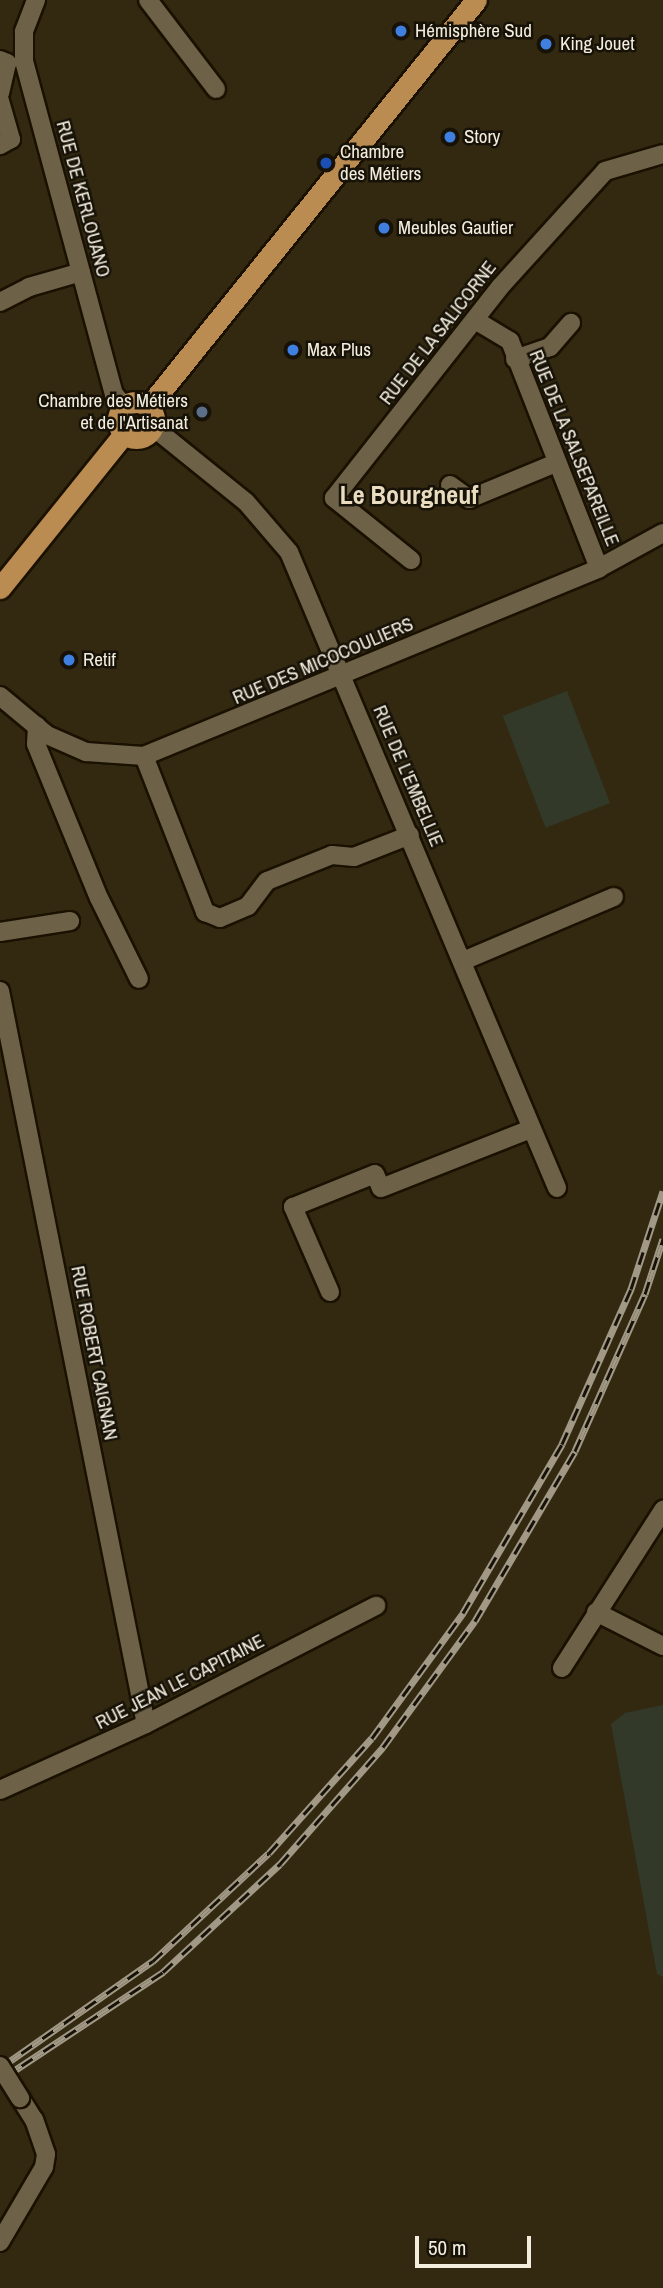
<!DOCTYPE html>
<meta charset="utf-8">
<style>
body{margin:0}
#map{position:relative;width:663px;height:2288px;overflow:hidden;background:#332910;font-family:"Archivo Narrow",sans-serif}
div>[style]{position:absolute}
.green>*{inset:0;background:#323928;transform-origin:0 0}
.roads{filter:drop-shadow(2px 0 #1a1100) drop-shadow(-2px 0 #1a1100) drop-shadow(0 2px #1a1100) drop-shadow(0 -2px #1a1100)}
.minor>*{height:18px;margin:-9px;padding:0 9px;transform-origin:9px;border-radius:9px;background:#6d6248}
.major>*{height:21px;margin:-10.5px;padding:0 10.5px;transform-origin:10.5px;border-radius:10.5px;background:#bb8c52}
.major>.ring{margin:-10.5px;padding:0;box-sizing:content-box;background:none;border:21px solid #bb8c52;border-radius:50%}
.rail>*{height:7px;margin-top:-3.5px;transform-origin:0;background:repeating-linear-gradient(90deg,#171208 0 13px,#a19986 0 26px);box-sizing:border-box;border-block:2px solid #a19986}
.bridges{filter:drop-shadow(2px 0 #1a1100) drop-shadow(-2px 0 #1a1100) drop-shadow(0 2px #1a1100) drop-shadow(0 -2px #1a1100)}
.minor-bridge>*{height:18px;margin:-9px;padding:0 9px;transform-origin:9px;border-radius:9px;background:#6d6248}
.dots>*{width:19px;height:19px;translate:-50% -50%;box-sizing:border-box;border:4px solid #171208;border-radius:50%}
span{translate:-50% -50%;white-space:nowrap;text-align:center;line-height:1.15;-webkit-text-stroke:5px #171208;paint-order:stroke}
.poi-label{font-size:19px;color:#f3edde}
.left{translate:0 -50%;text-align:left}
.right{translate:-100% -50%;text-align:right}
.street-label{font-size:19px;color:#f3edde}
.district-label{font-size:26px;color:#e9dcbf;font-weight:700}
.scale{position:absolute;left:415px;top:2236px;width:116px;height:32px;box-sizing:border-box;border:4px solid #f3edde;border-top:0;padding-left:9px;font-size:21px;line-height:24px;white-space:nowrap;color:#f3edde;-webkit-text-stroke:5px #171208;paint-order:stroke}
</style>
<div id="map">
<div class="green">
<div style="left:567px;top:691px;width:120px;height:69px;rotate:69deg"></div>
<div style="clip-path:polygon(663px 1705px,663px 1977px,657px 1974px,611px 1724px,625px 1713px)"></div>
</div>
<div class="roads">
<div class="minor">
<div style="left:36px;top:0;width:34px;rotate:111deg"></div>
<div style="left:24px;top:32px;width:29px;rotate:90deg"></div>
<div style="left:24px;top:61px;width:345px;rotate:74.9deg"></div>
<div style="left:114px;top:394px;width:16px;rotate:50deg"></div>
<div style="left:148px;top:0;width:112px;rotate:52.6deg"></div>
<div style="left:0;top:60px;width:8px;rotate:23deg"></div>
<div style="left:7px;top:63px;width:31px;rotate:103deg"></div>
<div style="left:0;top:101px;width:40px;rotate:74deg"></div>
<div style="left:11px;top:139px;width:13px;rotate:151deg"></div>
<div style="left:0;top:302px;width:33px;rotate:-27deg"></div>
<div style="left:29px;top:287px;width:54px;rotate:-16.1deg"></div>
<div style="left:475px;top:320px;width:41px;rotate:31deg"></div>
<div style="left:510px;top:341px;width:244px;rotate:68.6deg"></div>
<div style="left:515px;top:359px;width:37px;rotate:-19deg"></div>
<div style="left:550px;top:347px;width:32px;rotate:-49deg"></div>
<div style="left:153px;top:427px;width:119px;rotate:38.9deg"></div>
<div style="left:246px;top:502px;width:66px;rotate:49.3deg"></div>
<div style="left:289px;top:552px;width:690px;rotate:67.15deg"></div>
<div style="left:450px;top:485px;width:24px;rotate:36deg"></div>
<div style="left:469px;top:499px;width:94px;rotate:-22.5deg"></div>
<div style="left:411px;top:560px;width:99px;rotate:-141.2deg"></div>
<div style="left:334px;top:498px;width:268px;rotate:-51.8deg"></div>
<div style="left:500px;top:287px;width:156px;rotate:-47.8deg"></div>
<div style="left:605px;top:171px;width:60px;rotate:-16.3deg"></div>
<div style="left:0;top:696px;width:61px;rotate:39.7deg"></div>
<div style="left:47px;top:735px;width:43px;rotate:23.6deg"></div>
<div style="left:86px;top:752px;width:58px;rotate:3.9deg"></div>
<div style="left:144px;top:756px;width:492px;rotate:-22.4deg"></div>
<div style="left:599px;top:568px;width:73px;rotate:-28.7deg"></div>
<div style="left:37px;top:726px;width:18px;rotate:93deg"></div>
<div style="left:36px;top:744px;width:166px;rotate:67.8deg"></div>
<div style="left:99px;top:898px;width:90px;rotate:63.7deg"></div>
<div style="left:144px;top:756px;width:168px;rotate:68.6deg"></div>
<div style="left:205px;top:912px;width:16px;rotate:22deg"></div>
<div style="left:220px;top:918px;width:30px;rotate:-23deg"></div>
<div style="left:248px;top:906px;width:31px;rotate:-53deg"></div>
<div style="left:267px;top:881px;width:70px;rotate:-21.8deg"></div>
<div style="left:332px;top:855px;width:22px;rotate:5deg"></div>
<div style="left:354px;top:857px;width:60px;rotate:-21.4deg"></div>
<div style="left:0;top:932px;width:71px;rotate:-8.9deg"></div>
<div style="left:463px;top:961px;width:164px;rotate:-23deg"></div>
<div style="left:0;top:991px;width:747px;rotate:78.74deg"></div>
<div style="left:330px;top:1292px;width:93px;rotate:-113.5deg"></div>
<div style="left:293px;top:1207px;width:88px;rotate:-21.9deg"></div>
<div style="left:375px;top:1174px;width:15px;rotate:67deg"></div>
<div style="left:381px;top:1188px;width:161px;rotate:-21.5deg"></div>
<div style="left:596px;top:1612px;width:75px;rotate:26.9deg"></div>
<div style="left:562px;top:1668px;width:188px;rotate:-57.4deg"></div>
<div style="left:0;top:1790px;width:160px;rotate:-24.3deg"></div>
<div style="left:146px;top:1724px;width:259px;rotate:-27.2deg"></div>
<div style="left:0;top:2242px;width:87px;rotate:-59.6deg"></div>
<div style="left:44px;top:2167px;width:13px;rotate:-81deg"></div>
<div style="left:46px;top:2154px;width:36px;rotate:-109deg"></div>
<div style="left:34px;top:2120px;width:26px;rotate:-122deg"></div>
</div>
<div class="major">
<div class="ring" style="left:118px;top:402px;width:15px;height:15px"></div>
<div style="left:149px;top:406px;width:521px;rotate:-51.15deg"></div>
<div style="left:0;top:588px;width:198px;rotate:-51.2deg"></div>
</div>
</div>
<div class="rail">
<div style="left:0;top:2068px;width:187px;rotate:-35deg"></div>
<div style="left:153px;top:1961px;width:158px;rotate:-43deg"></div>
<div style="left:269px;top:1853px;width:154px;rotate:-48.2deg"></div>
<div style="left:372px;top:1738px;width:155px;rotate:-53.9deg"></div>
<div style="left:463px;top:1613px;width:196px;rotate:-59.6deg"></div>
<div style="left:562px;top:1444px;width:170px;rotate:-66deg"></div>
<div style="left:631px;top:1289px;width:103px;rotate:-71.9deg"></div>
<div style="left:0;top:2080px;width:196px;rotate:-33.5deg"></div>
<div style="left:163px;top:1972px;width:159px;rotate:-42.7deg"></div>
<div style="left:280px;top:1864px;width:156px;rotate:-48.6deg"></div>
<div style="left:383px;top:1747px;width:156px;rotate:-53.9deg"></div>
<div style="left:475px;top:1621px;width:197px;rotate:-59.5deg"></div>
<div style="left:575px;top:1451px;width:172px;rotate:-66deg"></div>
<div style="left:645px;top:1294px;width:58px;rotate:-71.9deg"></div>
</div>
<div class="bridges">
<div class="minor-bridge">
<div style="left:0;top:2066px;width:38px;rotate:58deg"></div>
</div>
</div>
<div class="dots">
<div style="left:401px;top:31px;background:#3f7fe0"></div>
<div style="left:546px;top:44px;background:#3f7fe0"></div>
<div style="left:450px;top:137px;background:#3f7fe0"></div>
<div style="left:326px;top:163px;background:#1a4fb4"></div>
<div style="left:384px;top:228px;background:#3f7fe0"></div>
<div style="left:293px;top:350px;background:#3f7fe0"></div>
<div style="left:202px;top:412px;background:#5c6f8a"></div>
<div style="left:69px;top:660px;background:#3f7fe0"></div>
</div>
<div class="poi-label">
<span class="left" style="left:415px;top:31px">Hémisphère Sud</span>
<span class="left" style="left:560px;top:44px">King Jouet</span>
<span class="left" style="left:464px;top:137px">Story</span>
<span class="left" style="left:340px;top:163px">Chambre<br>des Métiers</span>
<span class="left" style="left:398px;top:228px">Meubles Gautier</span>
<span class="left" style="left:307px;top:350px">Max Plus</span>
<span class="right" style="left:188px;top:412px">Chambre des Métiers<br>et de l'Artisanat</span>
<span class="left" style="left:83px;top:660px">Retif</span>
</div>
<div class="street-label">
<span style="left:83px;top:199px;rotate:75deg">RUE DE KERLOUANO</span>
<span style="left:438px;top:333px;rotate:-52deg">RUE DE LA SALICORNE</span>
<span style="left:574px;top:448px;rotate:68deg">RUE DE LA SALSEPAREILLE</span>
<span style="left:323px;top:661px;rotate:-23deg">RUE DES MICOCOULIERS</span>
<span style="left:408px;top:776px;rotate:67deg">RUE DE L'EMBELLIE</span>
<span style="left:94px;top:1353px;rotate:79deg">RUE ROBERT CAIGNAN</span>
<span style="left:180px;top:1682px;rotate:-27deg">RUE JEAN LE CAPITAINE</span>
</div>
<div class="district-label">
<span style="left:409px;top:495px">Le Bourgneuf</span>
</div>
<div class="scale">50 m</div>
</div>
